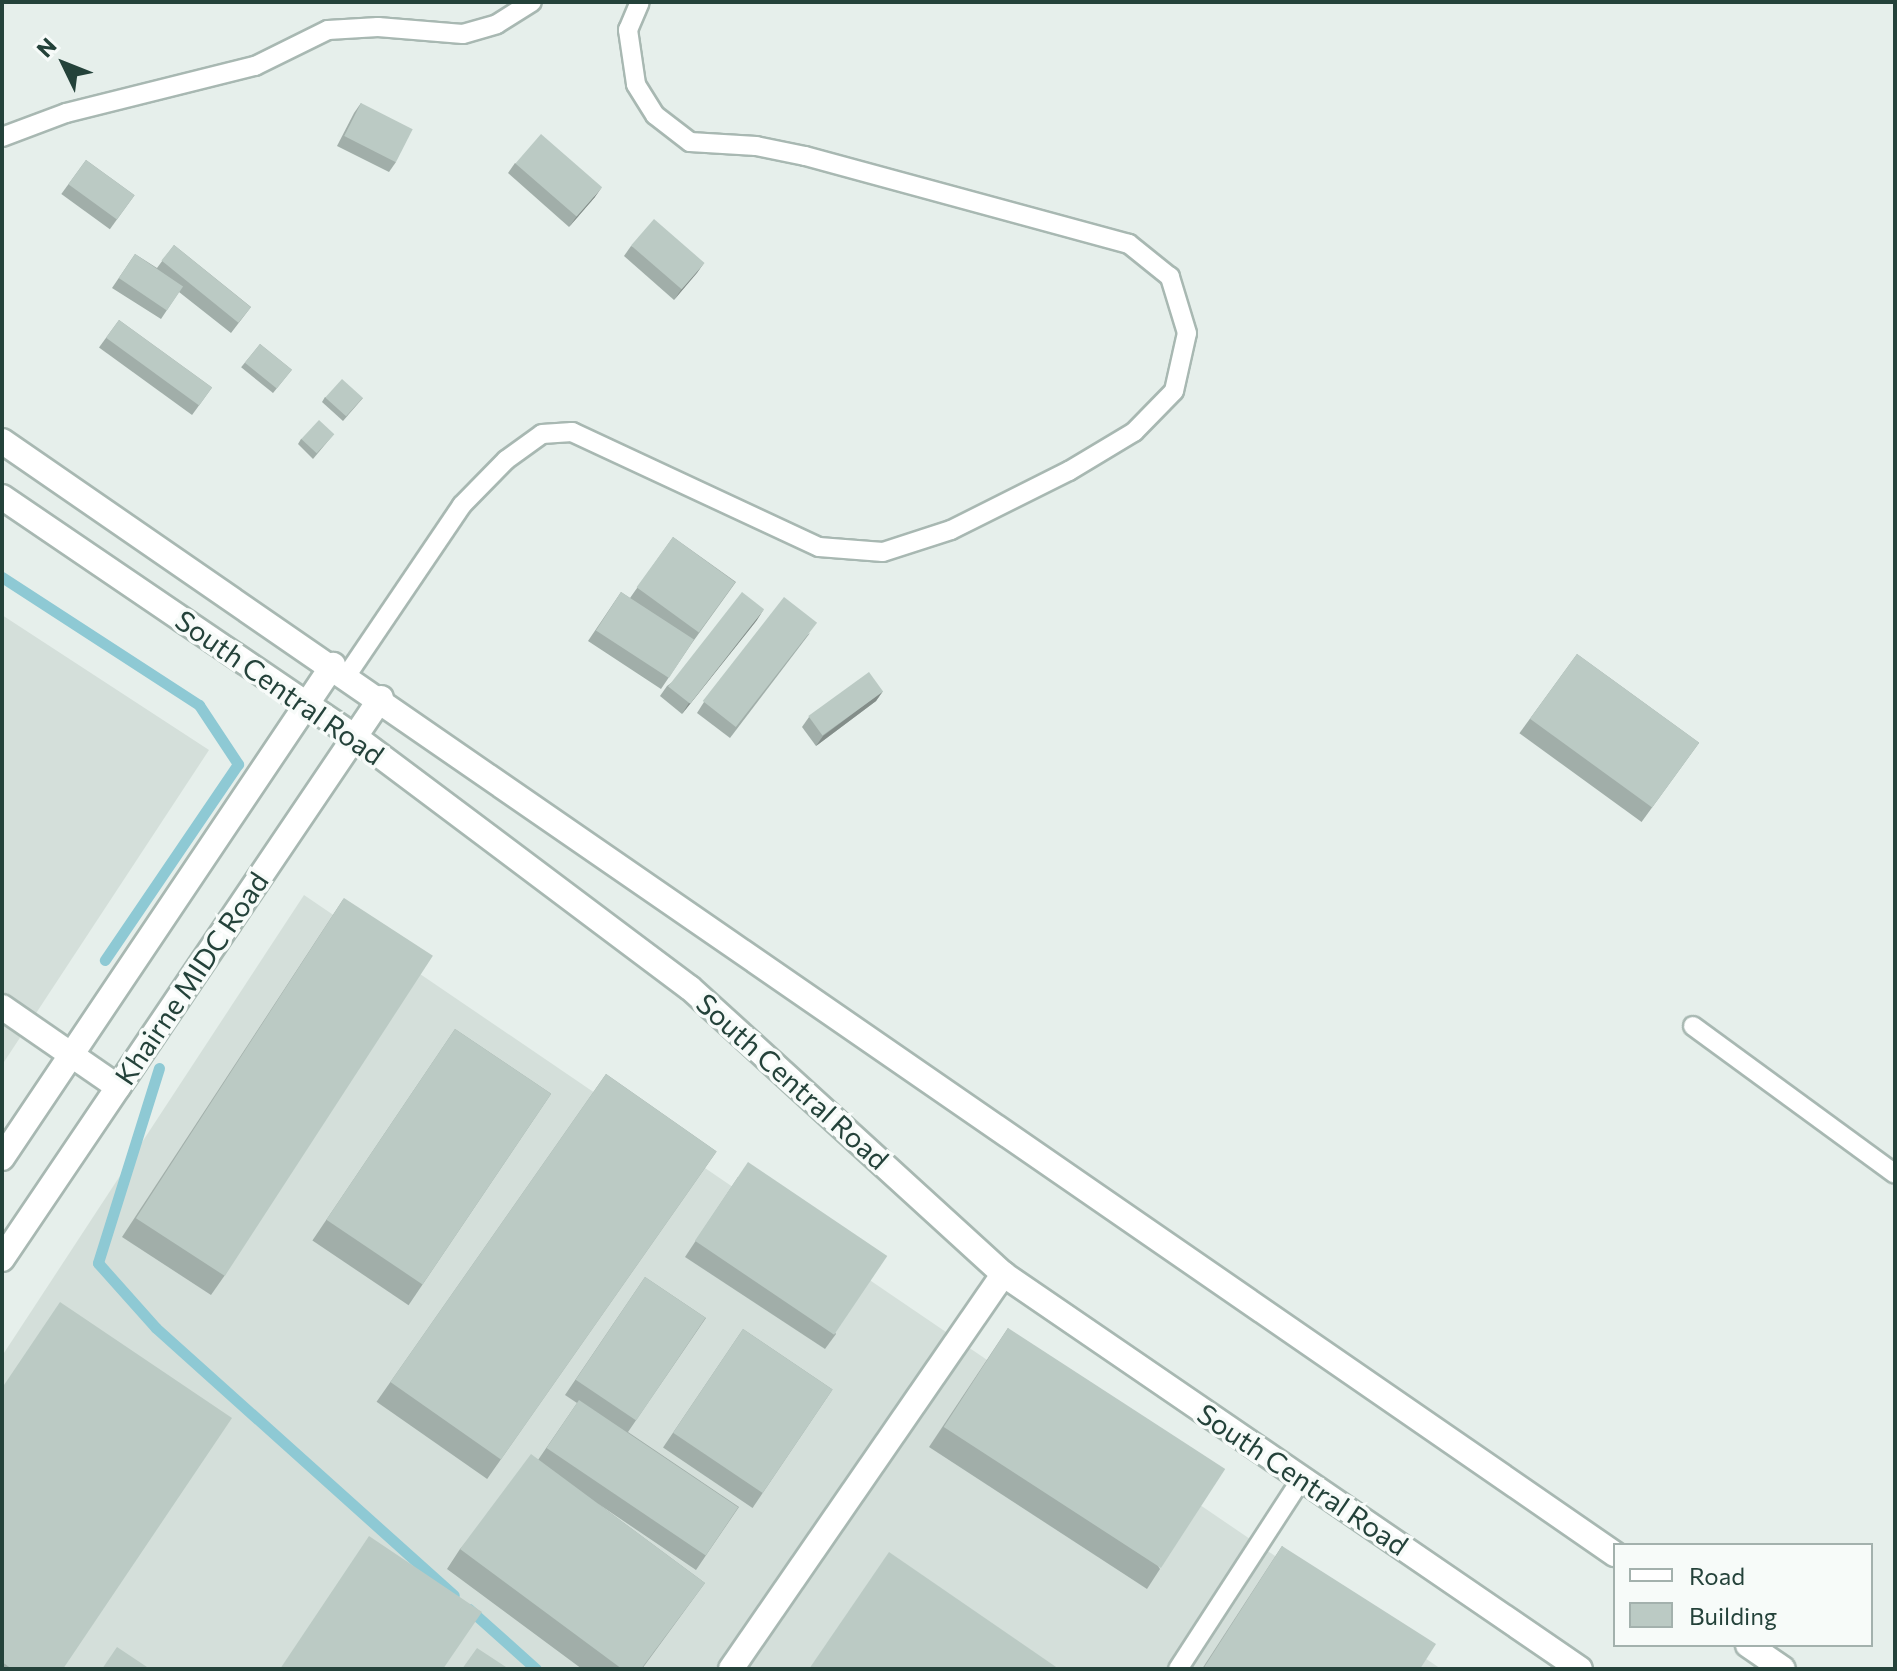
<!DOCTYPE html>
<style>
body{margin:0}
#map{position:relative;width:1897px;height:1671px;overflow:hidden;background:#e6efeb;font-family:Commissioner,sans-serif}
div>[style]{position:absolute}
.built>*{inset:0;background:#d4dfda}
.stream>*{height:11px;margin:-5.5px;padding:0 5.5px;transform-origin:5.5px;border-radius:5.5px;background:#8ec9d4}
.roads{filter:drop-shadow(2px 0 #a8b8b2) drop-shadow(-2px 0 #a8b8b2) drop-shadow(0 2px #a8b8b2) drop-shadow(0 -2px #a8b8b2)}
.lane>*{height:18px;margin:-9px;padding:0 9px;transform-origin:9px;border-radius:9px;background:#fff}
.street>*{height:24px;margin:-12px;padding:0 12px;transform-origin:12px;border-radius:12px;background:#fff}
.secondary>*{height:24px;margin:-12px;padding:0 12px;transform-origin:12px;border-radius:12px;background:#fff}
.wall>*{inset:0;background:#a1aea9;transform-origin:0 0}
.shaded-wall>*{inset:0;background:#838d89}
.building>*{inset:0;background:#bbcac4;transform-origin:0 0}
span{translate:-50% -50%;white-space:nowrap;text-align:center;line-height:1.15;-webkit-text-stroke:7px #f7fbf9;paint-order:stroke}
.street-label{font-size:28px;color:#24423a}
.frame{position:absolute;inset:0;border:4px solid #24423a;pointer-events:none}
.legend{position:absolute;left:1613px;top:1543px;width:260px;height:104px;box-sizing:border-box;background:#f7fbf9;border:2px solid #a3b1ad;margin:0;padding:10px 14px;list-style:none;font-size:24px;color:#24423a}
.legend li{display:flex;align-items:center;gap:16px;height:40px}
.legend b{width:40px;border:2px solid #a3b1ad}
.north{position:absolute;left:24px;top:24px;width:80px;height:80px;-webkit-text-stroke:6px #f7fbf9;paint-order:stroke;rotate:313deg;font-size:22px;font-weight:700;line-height:32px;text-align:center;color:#24423a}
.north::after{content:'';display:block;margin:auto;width:28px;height:36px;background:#24423a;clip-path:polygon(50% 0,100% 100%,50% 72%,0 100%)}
</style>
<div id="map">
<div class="built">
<div style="clip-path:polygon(2px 615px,209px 750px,2px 1065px)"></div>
<div style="clip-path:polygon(304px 895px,1441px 1669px,2px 1669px,2px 1356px)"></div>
</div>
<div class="stream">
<div style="left:2px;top:577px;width:235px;rotate:33deg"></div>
<div style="left:199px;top:705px;width:71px;rotate:56.5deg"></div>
<div style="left:238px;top:764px;width:237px;rotate:124.2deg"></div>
<div style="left:159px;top:1068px;width:204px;rotate:107.4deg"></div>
<div style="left:98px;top:1263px;width:87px;rotate:48.3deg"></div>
<div style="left:156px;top:1328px;width:400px;rotate:41.9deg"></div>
<div style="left:469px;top:1609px;width:90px;rotate:41.8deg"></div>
</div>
<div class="roads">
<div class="lane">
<div style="left:2px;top:137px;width:68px;rotate:-20.6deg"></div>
<div style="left:66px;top:113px;width:195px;rotate:-14deg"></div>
<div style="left:255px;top:66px;width:81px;rotate:-26.3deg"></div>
<div style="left:328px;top:30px;width:50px;rotate:-3.4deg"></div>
<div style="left:378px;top:27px;width:85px;rotate:4.7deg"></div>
<div style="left:463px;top:34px;width:35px;rotate:-16deg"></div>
<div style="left:497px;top:24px;width:41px;rotate:-32.2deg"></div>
<div style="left:347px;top:675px;width:205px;rotate:-55.9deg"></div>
<div style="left:462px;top:505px;width:63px;rotate:-45.6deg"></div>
<div style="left:506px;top:460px;width:44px;rotate:-35.8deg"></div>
<div style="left:542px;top:434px;width:30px;rotate:-4deg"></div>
<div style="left:572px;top:432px;width:272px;rotate:25deg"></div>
<div style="left:819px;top:547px;width:64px;rotate:4.5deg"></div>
<div style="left:883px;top:552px;width:71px;rotate:-17.9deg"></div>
<div style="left:951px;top:530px;width:132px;rotate:-26.6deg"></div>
<div style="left:1069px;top:471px;width:76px;rotate:-31deg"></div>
<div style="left:1134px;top:432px;width:57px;rotate:-45.7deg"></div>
<div style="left:1174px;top:391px;width:59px;rotate:-77.4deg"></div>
<div style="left:1187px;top:333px;width:59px;rotate:-106.9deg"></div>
<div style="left:1170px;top:277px;width:53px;rotate:-141.2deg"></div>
<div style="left:1129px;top:244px;width:336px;rotate:-164.8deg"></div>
<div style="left:805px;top:156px;width:50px;rotate:-168.5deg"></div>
<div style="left:756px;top:146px;width:66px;rotate:-176.5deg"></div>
<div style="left:690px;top:142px;width:44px;rotate:-142.4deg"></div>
<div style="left:655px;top:115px;width:36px;rotate:-122deg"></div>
<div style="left:636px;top:84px;width:55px;rotate:-98.4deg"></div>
<div style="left:628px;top:30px;width:30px;rotate:-67deg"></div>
<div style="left:1693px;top:1026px;width:250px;rotate:36.2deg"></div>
<div style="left:1178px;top:1669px;width:228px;rotate:-57deg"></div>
</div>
<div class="street">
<div style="left:2px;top:1007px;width:141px;rotate:34.6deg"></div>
<div style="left:731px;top:1669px;width:480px;rotate:-55.4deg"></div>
</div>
<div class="secondary">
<div style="left:2px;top:441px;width:1960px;rotate:34.61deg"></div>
<div style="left:2px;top:497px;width:425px;rotate:34.2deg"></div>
<div style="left:354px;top:736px;width:420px;rotate:36.9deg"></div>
<div style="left:690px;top:988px;width:424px;rotate:42.4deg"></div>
<div style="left:1003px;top:1274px;width:699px;rotate:34.39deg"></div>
<div style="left:2px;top:1158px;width:594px;rotate:-56.12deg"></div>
<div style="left:2px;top:1259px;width:677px;rotate:-55.96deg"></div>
<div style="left:1748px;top:1645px;width:42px;rotate:34.4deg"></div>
</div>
</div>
<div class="wall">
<div style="clip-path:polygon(361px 103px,396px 162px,389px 172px,337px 146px,354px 113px)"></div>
<div style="left:86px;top:160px;width:60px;height:42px;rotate:36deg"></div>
<div style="clip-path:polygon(515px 163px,595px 197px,569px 227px,508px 173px)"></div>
<div style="clip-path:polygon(174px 245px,251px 307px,231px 333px,179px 292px,161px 319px,112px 288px,135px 254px,157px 268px)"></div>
<div style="clip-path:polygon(631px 246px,704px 263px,674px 300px,624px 256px)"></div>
<div style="left:119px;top:320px;width:115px;height:34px;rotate:36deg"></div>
<div style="left:260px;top:344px;width:41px;height:30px;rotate:39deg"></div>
<div style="clip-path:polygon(325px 397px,363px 398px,343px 421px,322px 402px)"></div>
<div style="clip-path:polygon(334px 434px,313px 459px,298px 444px,301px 439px)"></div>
<div style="clip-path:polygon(673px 537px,736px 582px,692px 643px,661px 689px,588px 641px,621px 592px,630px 598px)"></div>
<div style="clip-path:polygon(757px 620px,682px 714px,660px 696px,667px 686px)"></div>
<div style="clip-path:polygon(810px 633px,730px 738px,697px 713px,704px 702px)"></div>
<div style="left:1577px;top:654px;width:151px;height:98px;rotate:36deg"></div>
<div style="clip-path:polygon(883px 691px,876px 701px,816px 746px,802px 727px,809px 717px)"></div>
<div style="clip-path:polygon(344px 898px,225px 1275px,211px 1295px,122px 1237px)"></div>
<div style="left:455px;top:1029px;width:116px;height:255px;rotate:34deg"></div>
<div style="left:606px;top:1074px;width:135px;height:400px;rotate:35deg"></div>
<div style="clip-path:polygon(738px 1177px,836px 1334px,825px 1349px,685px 1257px)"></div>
<div style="clip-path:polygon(645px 1277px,706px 1318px,628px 1432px,739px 1507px,696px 1570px,597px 1503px,705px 1583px,642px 1669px,582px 1669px,447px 1569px,460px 1549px,538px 1460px,577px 1403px,565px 1395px)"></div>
<div style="clip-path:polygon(1008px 1328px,1160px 1569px,1147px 1589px,929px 1447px)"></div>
<div style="left:743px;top:1329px;width:108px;height:143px;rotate:34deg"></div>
<div style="clip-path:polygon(2px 1387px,63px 1669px,2px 1669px)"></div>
<div style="clip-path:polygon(1282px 1546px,1420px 1669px,1202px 1669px)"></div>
</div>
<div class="shaded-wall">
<div style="clip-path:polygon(602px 187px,595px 197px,569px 227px,577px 216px)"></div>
<div style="clip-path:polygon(704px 263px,697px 273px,674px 300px,681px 290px)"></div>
<div style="clip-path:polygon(764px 609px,757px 620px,682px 714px,689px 703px)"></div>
<div style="clip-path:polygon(883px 691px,876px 701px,816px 746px,823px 736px)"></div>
</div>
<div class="building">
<div style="left:361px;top:103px;width:58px;height:37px;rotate:27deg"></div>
<div style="left:541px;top:134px;width:81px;height:39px;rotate:41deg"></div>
<div style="left:86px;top:160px;width:60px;height:30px;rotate:36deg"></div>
<div style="left:654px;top:219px;width:67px;height:35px;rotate:41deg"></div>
<div style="left:174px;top:245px;width:99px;height:20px;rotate:39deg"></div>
<div style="left:135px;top:254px;width:58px;height:29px;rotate:34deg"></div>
<div style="left:119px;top:320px;width:115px;height:22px;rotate:36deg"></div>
<div style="left:260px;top:344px;width:41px;height:24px;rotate:39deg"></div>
<div style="left:342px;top:379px;width:28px;height:25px;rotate:42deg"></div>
<div style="left:319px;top:420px;width:21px;height:26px;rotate:43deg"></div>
<div style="left:673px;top:537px;width:77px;height:62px;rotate:36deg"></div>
<div style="left:621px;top:592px;width:87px;height:46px;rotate:33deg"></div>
<div style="left:742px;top:592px;width:28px;height:120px;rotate:38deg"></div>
<div style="left:784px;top:597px;width:42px;height:132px;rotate:38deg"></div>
<div style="left:1577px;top:654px;width:151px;height:80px;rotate:36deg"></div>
<div style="left:869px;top:672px;width:24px;height:75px;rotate:54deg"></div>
<div style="left:344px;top:898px;width:106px;height:382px;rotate:33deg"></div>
<div style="left:455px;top:1029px;width:116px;height:230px;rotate:34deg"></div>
<div style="left:606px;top:1074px;width:135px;height:376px;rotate:35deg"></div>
<div style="left:748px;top:1162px;width:168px;height:95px;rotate:34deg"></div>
<div style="left:645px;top:1277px;width:73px;height:124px;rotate:34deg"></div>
<div style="clip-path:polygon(60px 1302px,232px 1418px,63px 1669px,12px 1669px,2px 1662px,2px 1388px)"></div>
<div style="left:1008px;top:1328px;width:259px;height:118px;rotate:33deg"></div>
<div style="left:743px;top:1329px;width:108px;height:125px;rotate:34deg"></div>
<div style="left:579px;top:1400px;width:192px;height:58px;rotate:34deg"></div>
<div style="clip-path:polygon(531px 1454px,705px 1583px,641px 1669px,622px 1669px,460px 1549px)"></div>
<div style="clip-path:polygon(369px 1536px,482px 1612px,443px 1669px,280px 1669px)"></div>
<div style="clip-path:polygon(1282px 1546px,1436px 1644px,1420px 1669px,1203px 1669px)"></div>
<div style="clip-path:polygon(889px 1552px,1059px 1669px,809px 1669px)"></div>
<div style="clip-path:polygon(117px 1647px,150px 1669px,102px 1669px)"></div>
<div style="clip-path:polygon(477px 1648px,509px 1669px,462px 1669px)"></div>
</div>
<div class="street-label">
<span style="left:280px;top:687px;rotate:35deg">South Central Road</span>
<span style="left:191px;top:978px;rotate:-56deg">Khairne MIDC Road</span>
<span style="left:793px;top:1081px;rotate:42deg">South Central Road</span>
<span style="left:1303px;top:1479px;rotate:34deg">South Central Road</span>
</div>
<div class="frame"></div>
<ul class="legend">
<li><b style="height:10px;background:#fff"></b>Road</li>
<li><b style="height:22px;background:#bbcac4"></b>Building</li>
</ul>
<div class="north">N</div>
</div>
